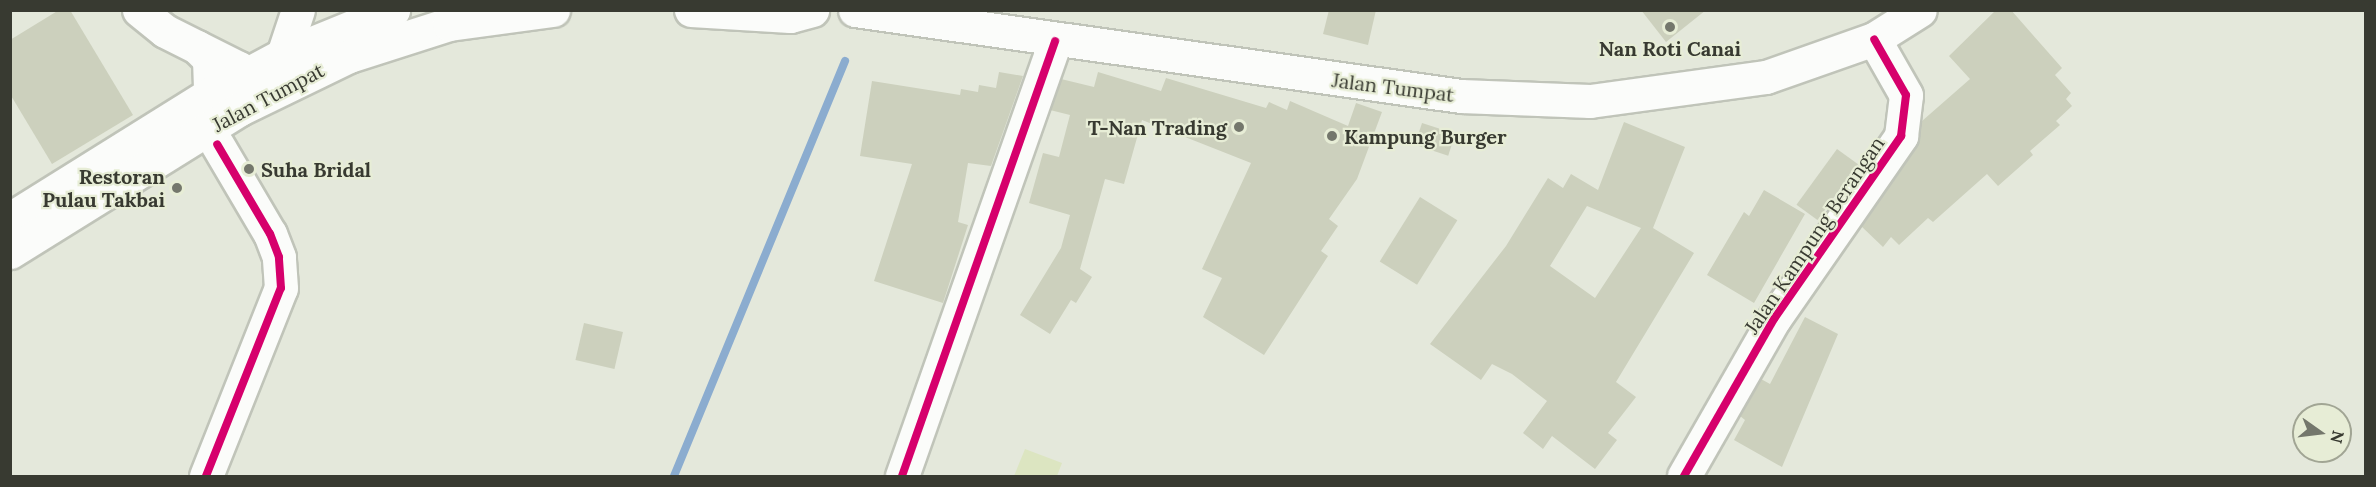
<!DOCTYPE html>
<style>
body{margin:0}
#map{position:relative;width:2376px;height:487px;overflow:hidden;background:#e4e8db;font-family:Lora,serif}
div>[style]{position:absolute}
.green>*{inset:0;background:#dce5c1}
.stream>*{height:8px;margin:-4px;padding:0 4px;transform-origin:4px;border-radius:4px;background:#8baccf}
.building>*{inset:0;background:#ccd0bd;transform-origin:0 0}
.roads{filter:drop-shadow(2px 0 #c0c4b9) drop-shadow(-2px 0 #c0c4b9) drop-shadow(0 2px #c0c4b9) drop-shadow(0 -2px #c0c4b9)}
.minor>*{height:33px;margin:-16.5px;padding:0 16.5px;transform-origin:16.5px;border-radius:16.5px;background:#fbfcfa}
.major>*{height:33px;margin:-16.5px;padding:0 16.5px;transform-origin:16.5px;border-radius:16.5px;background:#fbfcfa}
.cycleway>*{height:8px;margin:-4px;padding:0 4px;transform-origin:4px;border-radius:4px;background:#d6006c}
.dots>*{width:16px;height:16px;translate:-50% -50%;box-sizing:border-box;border:3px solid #e7edd6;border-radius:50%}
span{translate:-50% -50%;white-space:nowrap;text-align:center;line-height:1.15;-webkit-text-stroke:4.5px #e7edd6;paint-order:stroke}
.poi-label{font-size:20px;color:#383a31;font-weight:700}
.right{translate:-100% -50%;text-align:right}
.left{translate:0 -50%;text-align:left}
.street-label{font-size:20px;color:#383a31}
.frame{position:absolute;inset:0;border:12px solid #383a31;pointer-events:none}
.north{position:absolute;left:2292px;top:403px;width:60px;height:60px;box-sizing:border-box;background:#e7edd6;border:2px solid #a1a594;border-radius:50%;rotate:104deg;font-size:16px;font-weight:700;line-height:24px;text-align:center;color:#383a31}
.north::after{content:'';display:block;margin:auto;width:21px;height:27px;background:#74776c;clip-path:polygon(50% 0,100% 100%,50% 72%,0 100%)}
</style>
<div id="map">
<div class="green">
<div style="clip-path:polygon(1025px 449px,1062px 463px,1057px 476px,1014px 476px)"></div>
</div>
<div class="stream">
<div style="left:674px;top:476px;width:449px;rotate:-67.6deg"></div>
</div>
<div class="building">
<div style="clip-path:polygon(59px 10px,70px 10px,133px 115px,52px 164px,10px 94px,10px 40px)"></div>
<div style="clip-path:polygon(1329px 10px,1376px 10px,1368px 45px,1323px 34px)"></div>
<div style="clip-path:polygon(1641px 10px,1706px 10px,1666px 42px)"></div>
<div style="clip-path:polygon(1996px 10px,2011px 10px,2062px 68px,2055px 75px,2071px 93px,2066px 99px,2072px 106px,2056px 121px,2060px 125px,2030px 151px,2033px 155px,1998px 186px,1987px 174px,1933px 222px,1928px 218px,1899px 245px,1891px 237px,1883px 247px,1861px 226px,1916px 147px,1922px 121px,1970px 79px,1949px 56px)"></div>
<div style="clip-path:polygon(999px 72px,1023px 76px,991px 166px,968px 163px,958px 222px,968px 225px,943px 303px,874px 281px,912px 164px,860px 156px,872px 81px,960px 95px,961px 89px,978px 92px,979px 85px,996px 88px)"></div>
<div style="clip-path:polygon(1098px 72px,1161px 91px,1166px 78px,1266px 108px,1269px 102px,1287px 110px,1290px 101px,1348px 126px,1356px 103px,1382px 112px,1357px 179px,1329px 219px,1338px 226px,1321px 251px,1328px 256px,1264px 355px,1203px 317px,1222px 278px,1202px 269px,1251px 163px,1142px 120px,1124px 184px,1105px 179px,1080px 269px,1092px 277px,1076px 303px,1071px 300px,1050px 334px,1020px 315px,1061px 248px,1070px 215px,1029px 203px,1043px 153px,1059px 157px,1070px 115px,1050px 110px,1061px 79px,1094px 87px)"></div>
<div style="clip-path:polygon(evenodd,1624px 122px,1685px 147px,1653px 228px,1694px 253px,1616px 382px,1636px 397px,1608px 433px,1617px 440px,1595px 469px,1552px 436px,1543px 449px,1523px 433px,1547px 401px,1512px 374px,1492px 364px,1481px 380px,1430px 344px,1506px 246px,1548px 178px,1563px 188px,1571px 174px,1598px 190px,1624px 122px,1587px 206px,1641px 228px,1595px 298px,1550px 266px,1587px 206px)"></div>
<div style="left:1422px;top:123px;width:35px;height:23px;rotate:18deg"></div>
<div style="left:1837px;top:149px;width:26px;height:69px;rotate:36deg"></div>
<div style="clip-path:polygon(1764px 190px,1805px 214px,1754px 303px,1707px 275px,1744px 212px,1749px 216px)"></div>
<div style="left:1420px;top:197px;width:44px;height:76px;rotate:32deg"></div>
<div style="clip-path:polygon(1805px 317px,1838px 334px,1782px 467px,1734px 440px,1745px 420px,1740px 416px,1761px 379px,1770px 384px)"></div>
<div style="left:584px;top:323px;width:40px;height:38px;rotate:13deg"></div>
</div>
<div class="roads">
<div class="minor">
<div style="left:139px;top:10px;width:33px;rotate:39deg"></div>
<div style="left:165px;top:31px;width:83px;rotate:26.6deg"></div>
<div style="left:239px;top:68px;width:35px;rotate:44deg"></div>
<div style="left:206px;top:476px;width:202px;rotate:-68.3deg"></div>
<div style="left:281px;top:288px;width:31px;rotate:-94deg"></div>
<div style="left:279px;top:257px;width:25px;rotate:-111deg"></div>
<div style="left:270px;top:234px;width:104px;rotate:-120.5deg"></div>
<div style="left:902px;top:476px;width:461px;rotate:-70.6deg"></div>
<div style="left:1684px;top:476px;width:181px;rotate:-60.2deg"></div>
<div style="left:1774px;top:319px;width:223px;rotate:-55.2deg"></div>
<div style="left:1901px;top:136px;width:41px;rotate:-83deg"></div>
<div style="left:1906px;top:95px;width:64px;rotate:-119.7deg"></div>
</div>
<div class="major">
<div style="left:691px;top:10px;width:99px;rotate:3.5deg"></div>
<div style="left:790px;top:16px;width:23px;rotate:-15deg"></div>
<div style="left:855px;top:10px;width:612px;rotate:8.08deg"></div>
<div style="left:1461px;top:96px;width:129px;rotate:2.2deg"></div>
<div style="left:1590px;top:101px;width:178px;rotate:-7.8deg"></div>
<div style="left:1766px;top:77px;width:114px;rotate:-19.4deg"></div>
<div style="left:1874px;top:39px;width:54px;rotate:-32.2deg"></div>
<div style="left:197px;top:47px;width:17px;rotate:45deg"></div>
<div style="left:209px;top:59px;width:35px;rotate:88deg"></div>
<div style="left:283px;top:55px;width:47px;rotate:-71.6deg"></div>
<div style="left:10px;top:219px;width:236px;rotate:-32deg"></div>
<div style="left:210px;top:94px;width:83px;rotate:-28.1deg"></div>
<div style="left:283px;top:55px;width:119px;rotate:-22.2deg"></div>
<div style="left:10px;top:252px;width:269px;rotate:-31.9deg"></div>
<div style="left:238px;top:110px;width:123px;rotate:-25.9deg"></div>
<div style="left:349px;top:56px;width:105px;rotate:-17.7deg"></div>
<div style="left:449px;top:24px;width:105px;rotate:-7.7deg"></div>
</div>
</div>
<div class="cycleway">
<div style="left:206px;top:476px;width:202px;rotate:-68.3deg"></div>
<div style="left:281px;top:288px;width:31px;rotate:-94deg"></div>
<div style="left:279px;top:257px;width:25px;rotate:-111deg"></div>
<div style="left:270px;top:234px;width:104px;rotate:-120.5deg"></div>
<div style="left:902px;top:476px;width:461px;rotate:-70.6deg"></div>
<div style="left:1684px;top:476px;width:181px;rotate:-60.2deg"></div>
<div style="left:1774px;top:319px;width:223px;rotate:-55.2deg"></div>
<div style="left:1901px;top:136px;width:41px;rotate:-83deg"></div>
<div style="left:1906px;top:95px;width:64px;rotate:-119.7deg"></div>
</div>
<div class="dots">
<div style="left:1670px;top:27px;background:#74776c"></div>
<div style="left:1239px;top:127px;background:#74776c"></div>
<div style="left:1332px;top:136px;background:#74776c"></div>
<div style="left:249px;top:169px;background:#74776c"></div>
<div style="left:177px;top:188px;background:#74776c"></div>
</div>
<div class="poi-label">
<span style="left:1670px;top:48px">Nan Roti Canai</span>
<span class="right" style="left:1227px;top:127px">T-Nan Trading</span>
<span class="left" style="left:1344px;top:136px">Kampung Burger</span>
<span class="left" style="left:261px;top:169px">Suha Bridal</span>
<span class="right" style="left:165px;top:188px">Restoran<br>Pulau Takbai</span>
</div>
<div class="street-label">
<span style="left:1393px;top:87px;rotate:7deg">Jalan Tumpat</span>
<span style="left:268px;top:97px;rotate:-28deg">Jalan Tumpat</span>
<span style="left:1814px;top:235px;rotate:-56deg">Jalan Kampung Berangan</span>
</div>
<div class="frame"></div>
<div class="north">N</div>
</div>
